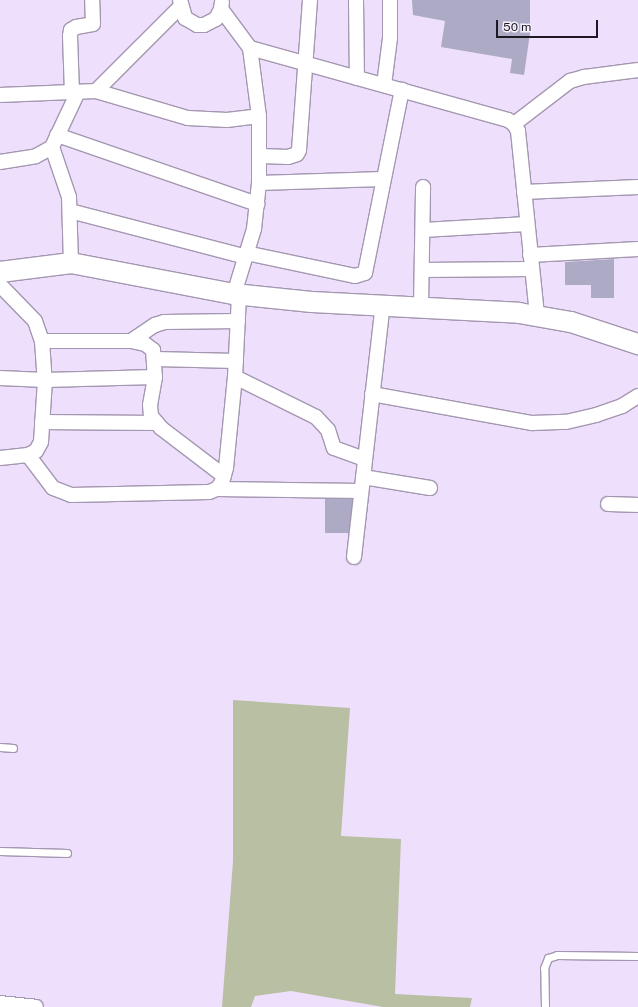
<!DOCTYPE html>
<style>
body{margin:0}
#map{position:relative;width:638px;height:1007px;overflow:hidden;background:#eee0fc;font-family:"Public Sans",sans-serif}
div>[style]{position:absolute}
.green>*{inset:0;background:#b8bfa2}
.building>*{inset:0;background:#adaac5;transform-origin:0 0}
.roads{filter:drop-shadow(1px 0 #a497b1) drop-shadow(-1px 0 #a497b1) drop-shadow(0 1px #a497b1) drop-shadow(0 -1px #a497b1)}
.lane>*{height:7px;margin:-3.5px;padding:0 3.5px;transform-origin:3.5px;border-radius:3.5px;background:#fff}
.street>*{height:14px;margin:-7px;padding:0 7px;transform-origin:7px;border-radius:7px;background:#fff}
.secondary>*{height:20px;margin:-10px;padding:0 10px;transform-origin:10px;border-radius:10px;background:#fff}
span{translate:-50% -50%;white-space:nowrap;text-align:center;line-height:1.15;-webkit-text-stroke:3px #f7f1fd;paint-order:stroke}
.scale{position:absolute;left:496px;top:20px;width:102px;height:18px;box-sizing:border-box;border:2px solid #1d1822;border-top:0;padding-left:5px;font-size:12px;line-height:14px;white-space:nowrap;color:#1d1822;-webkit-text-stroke:3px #f7f1fd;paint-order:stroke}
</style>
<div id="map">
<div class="green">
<div style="clip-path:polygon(233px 700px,350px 708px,341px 836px,401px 839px,395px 994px,472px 998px,470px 1007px,383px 1007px,291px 991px,255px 996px,251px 1007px,222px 1007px,233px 861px)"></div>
</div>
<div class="building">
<div style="clip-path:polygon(412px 0,530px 0,530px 33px,524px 75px,510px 73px,512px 59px,441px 47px,445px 21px,413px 15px)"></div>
<div style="clip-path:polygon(614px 259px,614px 298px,591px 298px,591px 285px,565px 285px,565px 262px)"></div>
<div style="left:325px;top:499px;width:27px;height:34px"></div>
</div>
<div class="roads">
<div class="lane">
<div style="left:0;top:747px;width:13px;rotate:4deg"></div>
<div style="left:0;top:851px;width:67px;rotate:1.7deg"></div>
<div style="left:545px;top:1007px;width:39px;rotate:-91deg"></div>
<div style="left:544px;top:968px;width:11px;rotate:-68deg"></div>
<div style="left:548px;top:958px;width:9px;rotate:-18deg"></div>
<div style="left:557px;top:955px;width:81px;rotate:0.7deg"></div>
</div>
<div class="street">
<div style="left:180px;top:0;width:19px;rotate:74deg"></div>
<div style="left:185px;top:18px;width:14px;rotate:30deg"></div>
<div style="left:197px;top:25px;width:7px"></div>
<div style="left:204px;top:25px;width:13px;rotate:-27deg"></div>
<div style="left:216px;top:19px;width:11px;rotate:-63deg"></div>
<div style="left:221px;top:9px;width:7px;rotate:-82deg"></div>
<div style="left:356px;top:0;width:78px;rotate:89.3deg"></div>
<div style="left:221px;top:9px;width:49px;rotate:53.4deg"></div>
<div style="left:250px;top:48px;width:69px;rotate:82.5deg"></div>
<div style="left:259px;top:116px;width:67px;rotate:90deg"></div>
<div style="left:259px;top:183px;width:46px;rotate:96.2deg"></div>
<div style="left:254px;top:229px;width:68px;rotate:107.1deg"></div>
<div style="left:250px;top:48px;width:268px;rotate:15.6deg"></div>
<div style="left:508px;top:120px;width:7px;rotate:34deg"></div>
<div style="left:514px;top:124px;width:8px;rotate:60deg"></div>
<div style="left:518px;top:131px;width:185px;rotate:84.1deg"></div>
<div style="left:384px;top:85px;width:47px;rotate:-82.7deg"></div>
<div style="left:390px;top:38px;width:38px;rotate:-90deg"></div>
<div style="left:96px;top:91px;width:96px;rotate:16.4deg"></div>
<div style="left:188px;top:118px;width:39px;rotate:3deg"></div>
<div style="left:227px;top:120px;width:32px;rotate:-7deg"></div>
<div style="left:72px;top:93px;width:57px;rotate:-92deg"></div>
<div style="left:70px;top:36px;width:6px;rotate:-81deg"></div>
<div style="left:71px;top:30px;width:6px;rotate:-31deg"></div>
<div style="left:76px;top:27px;width:17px;rotate:-10deg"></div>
<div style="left:93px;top:24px;width:24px;rotate:-92deg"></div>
<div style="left:0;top:95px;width:96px;rotate:-2.4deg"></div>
<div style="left:96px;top:91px;width:119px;rotate:-45deg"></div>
<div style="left:514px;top:124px;width:71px;rotate:-37.5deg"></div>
<div style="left:570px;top:81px;width:15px;rotate:-16deg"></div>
<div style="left:584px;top:77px;width:54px;rotate:-7.4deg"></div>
<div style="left:57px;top:135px;width:212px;rotate:19deg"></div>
<div style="left:52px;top:147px;width:53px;rotate:71.2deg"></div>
<div style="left:69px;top:197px;width:66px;rotate:88.3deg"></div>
<div style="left:261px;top:156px;width:27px;rotate:2deg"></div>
<div style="left:288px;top:157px;width:9px;rotate:-18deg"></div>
<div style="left:297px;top:154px;width:4px;rotate:-63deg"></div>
<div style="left:299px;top:150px;width:150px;rotate:-85.8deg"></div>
<div style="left:0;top:162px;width:36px;rotate:-9deg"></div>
<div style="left:36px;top:156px;width:18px;rotate:-29deg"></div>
<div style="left:52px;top:147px;width:61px;rotate:-64.7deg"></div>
<div style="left:259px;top:183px;width:124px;rotate:-1.8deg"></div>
<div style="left:524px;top:192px;width:114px;rotate:-2.5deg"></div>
<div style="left:70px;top:211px;width:182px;rotate:14.6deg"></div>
<div style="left:423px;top:230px;width:104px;rotate:-3.3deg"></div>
<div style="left:246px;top:253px;width:111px;rotate:11.9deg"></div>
<div style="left:355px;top:276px;width:10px;rotate:-17deg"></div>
<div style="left:365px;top:273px;width:187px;rotate:-78.6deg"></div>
<div style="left:530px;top:255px;width:108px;rotate:-3.2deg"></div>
<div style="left:422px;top:270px;width:110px;rotate:-0.5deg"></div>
<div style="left:0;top:285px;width:50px;rotate:45.8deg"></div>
<div style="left:35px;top:321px;width:21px;rotate:71deg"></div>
<div style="left:42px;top:341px;width:39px;rotate:86deg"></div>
<div style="left:45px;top:380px;width:62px;rotate:93.7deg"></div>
<div style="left:41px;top:442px;width:10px;rotate:119deg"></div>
<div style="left:36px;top:451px;width:9px;rotate:153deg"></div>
<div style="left:28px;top:455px;width:28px;rotate:174deg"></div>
<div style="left:421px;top:306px;width:119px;rotate:-89deg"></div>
<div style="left:42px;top:341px;width:89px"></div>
<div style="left:131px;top:341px;width:14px;rotate:12deg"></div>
<div style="left:145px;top:344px;width:10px;rotate:37deg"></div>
<div style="left:153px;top:350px;width:27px;rotate:86deg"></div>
<div style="left:155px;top:377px;width:28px;rotate:100deg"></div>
<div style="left:150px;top:405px;width:11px;rotate:85deg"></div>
<div style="left:151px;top:416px;width:16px;rotate:50deg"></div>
<div style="left:161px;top:428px;width:79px;rotate:37.3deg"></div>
<div style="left:131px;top:341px;width:29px;rotate:-34deg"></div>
<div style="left:155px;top:325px;width:9px;rotate:-18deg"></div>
<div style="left:164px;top:322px;width:74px;rotate:-0.8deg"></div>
<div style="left:155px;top:359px;width:81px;rotate:1.4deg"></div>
<div style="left:235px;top:377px;width:90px;rotate:26.3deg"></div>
<div style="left:316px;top:417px;width:18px;rotate:47deg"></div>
<div style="left:328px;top:430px;width:19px;rotate:72deg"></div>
<div style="left:334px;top:448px;width:33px;rotate:20deg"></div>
<div style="left:0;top:378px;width:45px;rotate:2.5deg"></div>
<div style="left:45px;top:380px;width:110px;rotate:-1.6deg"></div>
<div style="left:372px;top:394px;width:163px;rotate:10.3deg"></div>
<div style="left:532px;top:423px;width:34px;rotate:-2deg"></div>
<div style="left:566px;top:422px;width:31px;rotate:-13deg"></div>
<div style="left:596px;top:415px;width:28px;rotate:-19deg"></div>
<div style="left:622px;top:406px;width:19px;rotate:-32deg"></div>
<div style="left:42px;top:422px;width:115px;rotate:0.5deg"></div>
<div style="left:28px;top:455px;width:41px;rotate:52.9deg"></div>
<div style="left:53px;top:488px;width:19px;rotate:21deg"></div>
<div style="left:71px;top:495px;width:138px;rotate:-1.2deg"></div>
<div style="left:209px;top:492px;width:9px;rotate:-21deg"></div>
<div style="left:217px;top:489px;width:9px;rotate:-54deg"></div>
<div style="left:222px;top:482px;width:15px;rotate:-74deg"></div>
<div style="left:226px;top:468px;width:91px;rotate:-84.4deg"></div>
<div style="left:235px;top:377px;width:82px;rotate:-87.2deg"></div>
<div style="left:363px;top:477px;width:68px;rotate:9.3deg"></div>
<div style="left:217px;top:489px;width:144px;rotate:0.8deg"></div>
<div style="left:608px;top:504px;width:30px;rotate:2deg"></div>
<div style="left:354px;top:557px;width:255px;rotate:-83.5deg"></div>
<div style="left:0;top:1003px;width:36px;rotate:6deg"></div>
</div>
<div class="secondary">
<div style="left:0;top:272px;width:72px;rotate:-7.2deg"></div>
<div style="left:71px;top:263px;width:166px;rotate:10.8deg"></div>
<div style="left:234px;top:294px;width:78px;rotate:5.9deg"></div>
<div style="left:312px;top:302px;width:207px;rotate:3deg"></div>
<div style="left:519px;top:313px;width:53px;rotate:9.8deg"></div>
<div style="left:571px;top:322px;width:71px;rotate:18.2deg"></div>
</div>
</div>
<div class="scale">50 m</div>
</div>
